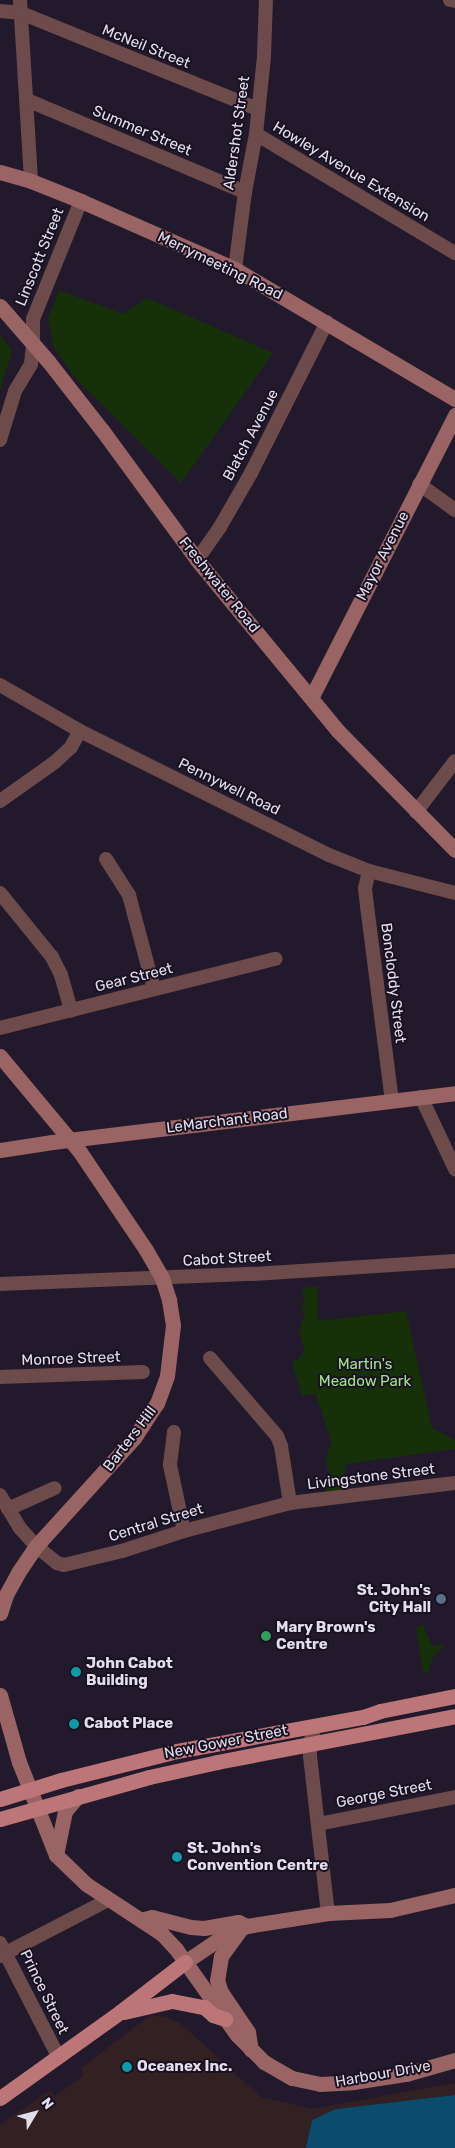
<!DOCTYPE html>
<style>
body{margin:0}
#map{position:relative;width:455px;height:2148px;overflow:hidden;background:#221a2c;font-family:Rubik,sans-serif}
div>[style]{position:absolute}
.industrial>*{inset:0;background:#332022}
.green>*{inset:0;background:#16300a}
.water>*{inset:0;background:#0b4b6d}
.street>*{height:14px;margin:-7px;padding:0 7px;transform-origin:7px;border-radius:7px;background:#6e4b4b}
.secondary>*{height:15px;margin:-7.5px;padding:0 7.5px;transform-origin:7.5px;border-radius:7.5px;background:#9a6464}
.primary>*{height:15px;margin:-7.5px;padding:0 7.5px;transform-origin:7.5px;border-radius:7.5px;background:#bd7678}
.dots>*{width:14px;height:14px;translate:-50% -50%;box-sizing:border-box;border:2px solid #191122;border-radius:50%}
span{translate:-50% -50%;white-space:nowrap;text-align:center;line-height:1.15;-webkit-text-stroke:4px #191122;paint-order:stroke}
.street-label{font-size:15px;color:#e3deeb}
.park-label{font-size:15px;color:#a1e189}
.poi-label{font-size:15px;color:#e3deeb;font-weight:700}
.right{translate:-100% -50%;text-align:right}
.left{translate:0 -50%;text-align:left}
.north{position:absolute;left:10px;top:2088px;width:50px;height:50px;-webkit-text-stroke:4px #191122;paint-order:stroke;rotate:53deg;font-size:14px;font-weight:700;line-height:20px;text-align:center;color:#e3deeb}
.north::after{content:'';display:block;margin:auto;width:18px;height:22px;background:#e3deeb;clip-path:polygon(50% 0,100% 100%,50% 72%,0 100%)}
</style>
<div id="map">
<div class="industrial">
<div style="clip-path:polygon(154px 2016px,166px 2017px,180px 2023px,261px 2097px,312px 2109px,455px 2083px,455px 2095px,336px 2109px,312px 2120px,306px 2148px,0 2148px,0 2125px,50px 2090px,55px 2096px,83px 2076px,81px 2068px,148px 2017px)"></div>
</div>
<div class="green">
<div style="clip-path:polygon(59px 290px,123px 314px,147px 298px,273px 353px,181px 483px,76px 379px,54px 348px,48px 319px)"></div>
<div style="clip-path:polygon(0 335px,12px 350px,0 391px)"></div>
<div style="clip-path:polygon(318px 1286px,318px 1321px,406px 1311px,432px 1428px,455px 1440px,455px 1449px,346px 1464px,340px 1493px,323px 1497px,331px 1476px,327px 1468px,326px 1457px,331px 1441px,316px 1394px,302px 1396px,292px 1363px,302px 1356px,304px 1348px,299px 1331px,305px 1312px,301px 1308px,304px 1300px,302px 1288px)"></div>
<div style="clip-path:polygon(423px 1625px,432px 1646px,445px 1644px,432px 1659px,429px 1672px,423px 1673px,416px 1627px)"></div>
</div>
<div class="water">
<div style="clip-path:polygon(455px 2095px,455px 2148px,306px 2148px,312px 2120px,336px 2109px)"></div>
</div>
<div class="street">
<div style="left:20px;top:0;width:181px;rotate:86.5deg"></div>
<div style="left:450px;top:0;width:5px;rotate:11deg"></div>
<div style="left:0;top:11px;width:21px;rotate:5deg"></div>
<div style="left:21px;top:13px;width:256px;rotate:22.1deg"></div>
<div style="left:27px;top:100px;width:237px;rotate:22.9deg"></div>
<div style="left:256px;top:134px;width:232px;rotate:30.9deg"></div>
<div style="left:235px;top:269px;width:78px;rotate:-82.6deg"></div>
<div style="left:245px;top:192px;width:59px;rotate:-79.3deg"></div>
<div style="left:256px;top:134px;width:78px;rotate:-84.1deg"></div>
<div style="left:264px;top:56px;width:56px;rotate:-88deg"></div>
<div style="left:0;top:440px;width:51px;rotate:-73deg"></div>
<div style="left:15px;top:391px;width:31px;rotate:-59deg"></div>
<div style="left:31px;top:364px;width:20px;rotate:-84deg"></div>
<div style="left:33px;top:344px;width:25px;rotate:-90deg"></div>
<div style="left:33px;top:319px;width:127px;rotate:-67.9deg"></div>
<div style="left:419px;top:484px;width:44px;rotate:35.8deg"></div>
<div style="left:197px;top:560px;width:40px;rotate:-55.1deg"></div>
<div style="left:220px;top:527px;width:62px;rotate:-60.1deg"></div>
<div style="left:251px;top:473px;width:169px;rotate:-63.3deg"></div>
<div style="left:0;top:685px;width:92px;rotate:29.9deg"></div>
<div style="left:80px;top:731px;width:278px;rotate:26.5deg"></div>
<div style="left:329px;top:855px;width:43px;rotate:21.8deg"></div>
<div style="left:369px;top:871px;width:89px;rotate:14.3deg"></div>
<div style="left:0;top:801px;width:67px;rotate:-35.3deg"></div>
<div style="left:55px;top:762px;width:22px;rotate:-43deg"></div>
<div style="left:71px;top:747px;width:18px;rotate:-61deg"></div>
<div style="left:416px;top:812px;width:64px;rotate:-52.6deg"></div>
<div style="left:106px;top:859px;width:43px;rotate:57.4deg"></div>
<div style="left:129px;top:895px;width:97px;rotate:75.1deg"></div>
<div style="left:369px;top:871px;width:18px;rotate:103deg"></div>
<div style="left:365px;top:889px;width:17px;rotate:83deg"></div>
<div style="left:367px;top:906px;width:196px;rotate:82.7deg"></div>
<div style="left:0;top:893px;width:82px;rotate:50.9deg"></div>
<div style="left:52px;top:957px;width:20px;rotate:63deg"></div>
<div style="left:61px;top:975px;width:37px;rotate:74deg"></div>
<div style="left:0;top:1028px;width:284px;rotate:-14.1deg"></div>
<div style="left:421px;top:1097px;width:80px;rotate:64.7deg"></div>
<div style="left:0;top:1284px;width:253px;rotate:-2.3deg"></div>
<div style="left:253px;top:1274px;width:202px;rotate:-3.7deg"></div>
<div style="left:210px;top:1358px;width:103px;rotate:49.3deg"></div>
<div style="left:277px;top:1436px;width:11px;rotate:68deg"></div>
<div style="left:281px;top:1446px;width:58px;rotate:81deg"></div>
<div style="left:0;top:1377px;width:143px;rotate:-2deg"></div>
<div style="left:174px;top:1432px;width:33px;rotate:97deg"></div>
<div style="left:170px;top:1465px;width:67px;rotate:78deg"></div>
<div style="left:0;top:1495px;width:37px;rotate:59deg"></div>
<div style="left:19px;top:1527px;width:25px;rotate:48deg"></div>
<div style="left:36px;top:1546px;width:27px;rotate:39deg"></div>
<div style="left:57px;top:1563px;width:7px;rotate:16deg"></div>
<div style="left:64px;top:1565px;width:60px;rotate:-13.6deg"></div>
<div style="left:122px;top:1551px;width:65px;rotate:-17.9deg"></div>
<div style="left:184px;top:1531px;width:110px;rotate:-14.8deg"></div>
<div style="left:290px;top:1503px;width:166px;rotate:-6.9deg"></div>
<div style="left:8px;top:1509px;width:51px;rotate:-24.1deg"></div>
<div style="left:315px;top:1726px;width:19px;rotate:106deg"></div>
<div style="left:310px;top:1744px;width:12px;rotate:90deg"></div>
<div style="left:310px;top:1756px;width:158px;rotate:83.5deg"></div>
<div style="left:318px;top:1824px;width:140px;rotate:-11.1deg"></div>
<div style="left:0;top:1943px;width:127px;rotate:62.8deg"></div>
<div style="left:0;top:1956px;width:122px;rotate:-27.4deg"></div>
</div>
<div class="secondary">
<div style="left:0;top:172px;width:32px;rotate:16deg"></div>
<div style="left:31px;top:181px;width:54px;rotate:21.8deg"></div>
<div style="left:81px;top:201px;width:168px;rotate:23.8deg"></div>
<div style="left:235px;top:269px;width:256px;rotate:30.6deg"></div>
<div style="left:0;top:306px;width:73px;rotate:48.9deg"></div>
<div style="left:48px;top:361px;width:88px;rotate:52deg"></div>
<div style="left:102px;top:430px;width:161px;rotate:53.8deg"></div>
<div style="left:197px;top:560px;width:222px;rotate:50.5deg"></div>
<div style="left:338px;top:731px;width:167px;rotate:45.5deg"></div>
<div style="left:311px;top:698px;width:318px;rotate:-63deg"></div>
<div style="left:0;top:1056px;width:125px;rotate:50.2deg"></div>
<div style="left:80px;top:1152px;width:118px;rotate:56deg"></div>
<div style="left:146px;top:1250px;width:32px;rotate:60deg"></div>
<div style="left:162px;top:1278px;width:23px;rotate:72deg"></div>
<div style="left:169px;top:1300px;width:25px;rotate:81deg"></div>
<div style="left:173px;top:1325px;width:51px;rotate:96.7deg"></div>
<div style="left:167px;top:1376px;width:29px;rotate:110deg"></div>
<div style="left:157px;top:1403px;width:42px;rotate:123.3deg"></div>
<div style="left:134px;top:1438px;width:146px;rotate:132.2deg"></div>
<div style="left:36px;top:1546px;width:32px;rotate:124deg"></div>
<div style="left:18px;top:1573px;width:25px;rotate:119deg"></div>
<div style="left:6px;top:1595px;width:19px;rotate:108deg"></div>
<div style="left:0;top:1150px;width:53px;rotate:-8.7deg"></div>
<div style="left:52px;top:1142px;width:406px;rotate:-6.9deg"></div>
<div style="left:0;top:1695px;width:70px;rotate:74.2deg"></div>
<div style="left:19px;top:1762px;width:100px;rotate:68.3deg"></div>
<div style="left:56px;top:1855px;width:42px;rotate:44deg"></div>
<div style="left:86px;top:1884px;width:91px;rotate:33.3deg"></div>
<div style="left:162px;top:1934px;width:21px;rotate:47deg"></div>
<div style="left:176px;top:1949px;width:105px;rotate:54.7deg"></div>
<div style="left:237px;top:2035px;width:38px;rotate:45deg"></div>
<div style="left:264px;top:2062px;width:32px;rotate:30deg"></div>
<div style="left:292px;top:2078px;width:29px;rotate:12deg"></div>
<div style="left:320px;top:2084px;width:33px;rotate:-3deg"></div>
<div style="left:353px;top:2082px;width:54px;rotate:-8.6deg"></div>
<div style="left:406px;top:2074px;width:51px;rotate:-15.9deg"></div>
<div style="left:56px;top:1855px;width:45px;rotate:-78.4deg"></div>
<div style="left:65px;top:1811px;width:20px;rotate:-49deg"></div>
<div style="left:144px;top:1919px;width:8px;rotate:-14deg"></div>
<div style="left:152px;top:1917px;width:40px;rotate:14.4deg"></div>
<div style="left:191px;top:1927px;width:13px;rotate:4deg"></div>
<div style="left:204px;top:1928px;width:35px;rotate:-10deg"></div>
<div style="left:238px;top:1922px;width:5px;rotate:22deg"></div>
<div style="left:240px;top:1930px;width:32px;rotate:126deg"></div>
<div style="left:221px;top:1956px;width:24px;rotate:99deg"></div>
<div style="left:217px;top:1980px;width:13px;rotate:72deg"></div>
<div style="left:221px;top:1992px;width:48px;rotate:56deg"></div>
<div style="left:248px;top:2032px;width:18px;rotate:81deg"></div>
<div style="left:185px;top:1962px;width:45px;rotate:-34deg"></div>
<div style="left:222px;top:1937px;width:27px;rotate:-24deg"></div>
<div style="left:247px;top:1926px;width:82px;rotate:-9.1deg"></div>
<div style="left:328px;top:1913px;width:62px;rotate:-2.8deg"></div>
<div style="left:390px;top:1910px;width:67px;rotate:-13deg"></div>
</div>
<div class="primary">
<div style="left:0;top:1799px;width:64px;rotate:-17.3deg"></div>
<div style="left:61px;top:1780px;width:120px;rotate:-14deg"></div>
<div style="left:177px;top:1751px;width:189px;rotate:-10.4deg"></div>
<div style="left:363px;top:1717px;width:18px;rotate:-19deg"></div>
<div style="left:380px;top:1711px;width:76px;rotate:-11.3deg"></div>
<div style="left:0;top:1819px;width:155px;rotate:-15.7deg"></div>
<div style="left:149px;top:1777px;width:70px;rotate:-12.4deg"></div>
<div style="left:217px;top:1762px;width:242px;rotate:-10.9deg"></div>
<div style="left:124px;top:2012px;width:49px;rotate:-12.9deg"></div>
<div style="left:172px;top:2001px;width:33px;rotate:11deg"></div>
<div style="left:204px;top:2007px;width:12px;rotate:42deg"></div>
<div style="left:213px;top:2015px;width:13px;rotate:18deg"></div>
<div style="left:0;top:2098px;width:148px;rotate:-35.6deg"></div>
<div style="left:120px;top:2012px;width:82px;rotate:-37.6deg"></div>
</div>
<div class="dots">
<div style="left:441px;top:1599px;background:#5c6f8a"></div>
<div style="left:266px;top:1636px;background:#2e9e5b"></div>
<div style="left:76px;top:1672px;background:#0f9aa8"></div>
<div style="left:74px;top:1724px;background:#0f9aa8"></div>
<div style="left:177px;top:1857px;background:#0f9aa8"></div>
<div style="left:127px;top:2067px;background:#0f9aa8"></div>
</div>
<div class="street-label">
<span style="left:146px;top:47px;rotate:22deg">McNeil Street</span>
<span style="left:142px;top:131px;rotate:23deg">Summer Street</span>
<span style="left:237px;top:133px;rotate:-82deg">Aldershot Street</span>
<span style="left:351px;top:172px;rotate:31deg">Howley Avenue Extension</span>
<span style="left:40px;top:257px;rotate:-68deg">Linscott Street</span>
<span style="left:220px;top:266px;rotate:26deg">Merrymeeting Road</span>
<span style="left:251px;top:435px;rotate:-62deg">Blatch Avenue</span>
<span style="left:383px;top:556px;rotate:-63deg">Mayor Avenue</span>
<span style="left:219px;top:585px;rotate:51deg">Freshwater Road</span>
<span style="left:229px;top:787px;rotate:26deg">Pennywell Road</span>
<span style="left:134px;top:978px;rotate:-14deg">Gear Street</span>
<span style="left:393px;top:983px;rotate:83deg">Boncloddy Street</span>
<span style="left:227px;top:1121px;rotate:-7deg">LeMarchant Road</span>
<span style="left:227px;top:1259px;rotate:-3deg">Cabot Street</span>
<span style="left:71px;top:1359px;rotate:-2deg">Monroe Street</span>
<span style="left:130px;top:1439px;rotate:-53deg">Barters Hill</span>
<span style="left:371px;top:1477px;rotate:-7deg">Livingstone Street</span>
<span style="left:156px;top:1523px;rotate:-17deg">Central Street</span>
<span style="left:226px;top:1742px;rotate:-11deg">New Gower Street</span>
<span style="left:384px;top:1794px;rotate:-11deg">George Street</span>
<span style="left:44px;top:1992px;rotate:64deg">Prince Street</span>
<span style="left:383px;top:2074px;rotate:-10deg">Harbour Drive</span>
</div>
<div class="park-label">
<span style="left:365px;top:1373px">Martin's<br>Meadow Park</span>
</div>
<div class="poi-label">
<span class="right" style="left:431px;top:1599px">St. John's<br>City Hall</span>
<span class="left" style="left:276px;top:1636px">Mary Brown's<br>Centre</span>
<span class="left" style="left:86px;top:1672px">John Cabot<br>Building</span>
<span class="left" style="left:84px;top:1724px">Cabot Place</span>
<span class="left" style="left:187px;top:1857px">St. John's<br>Convention Centre</span>
<span class="left" style="left:137px;top:2067px">Oceanex Inc.</span>
</div>
<div class="north">N</div>
</div>
